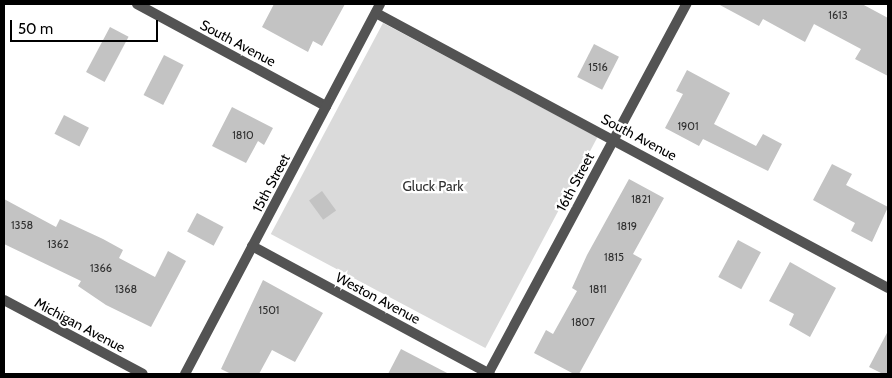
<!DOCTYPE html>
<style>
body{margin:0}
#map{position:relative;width:892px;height:378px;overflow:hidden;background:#fff;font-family:Cabin,sans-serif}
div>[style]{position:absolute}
.green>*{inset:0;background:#dadada;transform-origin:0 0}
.building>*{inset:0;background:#c3c3c3;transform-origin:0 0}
.street>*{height:10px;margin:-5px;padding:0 5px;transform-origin:5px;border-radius:5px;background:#535353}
span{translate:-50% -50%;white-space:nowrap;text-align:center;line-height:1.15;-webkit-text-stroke:4.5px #fff;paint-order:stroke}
.number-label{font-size:11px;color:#313131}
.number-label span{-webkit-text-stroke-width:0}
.street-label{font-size:14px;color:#000}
.park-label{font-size:14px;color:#313131}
.frame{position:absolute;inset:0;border:5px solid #000;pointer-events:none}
.scale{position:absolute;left:10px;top:20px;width:148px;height:22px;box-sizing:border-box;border:2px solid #000;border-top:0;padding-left:6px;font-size:15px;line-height:18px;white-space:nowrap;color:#000;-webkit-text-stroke:4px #fff;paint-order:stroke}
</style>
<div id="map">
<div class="green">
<div style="left:383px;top:23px;width:243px;height:239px;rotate:28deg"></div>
</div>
<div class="building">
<div style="clip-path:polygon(274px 4px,345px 4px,322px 46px,313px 41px,308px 52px,262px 27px)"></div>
<div style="clip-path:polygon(718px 4px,862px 4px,888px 18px,888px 76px,855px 59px,861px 49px,814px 24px,805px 42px,763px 19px,759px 26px)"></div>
<div style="left:110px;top:27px;width:21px;height:51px;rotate:28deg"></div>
<div style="left:594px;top:44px;width:28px;height:37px;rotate:27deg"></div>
<div style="left:164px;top:55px;width:22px;height:45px;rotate:27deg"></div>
<div style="clip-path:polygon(687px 70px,730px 93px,714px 124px,756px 146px,763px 134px,782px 144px,768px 171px,703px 139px,699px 146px,665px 128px,683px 94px,676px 91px)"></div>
<div style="clip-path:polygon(232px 107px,273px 128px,264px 145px,258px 141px,246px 163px,212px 146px)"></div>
<div style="left:64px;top:115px;width:28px;height:21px;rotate:27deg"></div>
<div style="clip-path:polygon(832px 164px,852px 174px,846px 185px,888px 207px,872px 242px,851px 231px,855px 223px,813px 200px)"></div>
<div style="clip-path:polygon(629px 179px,664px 198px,633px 254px,642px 259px,579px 374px,574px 374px,534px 353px,546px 330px,553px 334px,577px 291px,572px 288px,587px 255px)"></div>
<div style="left:322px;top:191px;width:24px;height:16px;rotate:54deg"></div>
<div style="clip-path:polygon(4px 199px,56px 227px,60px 219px,103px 239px,123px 250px,119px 258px,155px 277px,168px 251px,186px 261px,151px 327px,106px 305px,78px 286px,81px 281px,4px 244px)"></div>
<div style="left:197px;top:213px;width:30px;height:21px;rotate:28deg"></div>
<div style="left:738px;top:240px;width:26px;height:42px;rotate:28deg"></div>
<div style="clip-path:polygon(790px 262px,836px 288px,810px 337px,789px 325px,794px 314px,769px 301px)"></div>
<div style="clip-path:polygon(263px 280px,323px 313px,295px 362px,272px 350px,259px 374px,231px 374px,221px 369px)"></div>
<div style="clip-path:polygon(888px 331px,888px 374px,883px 374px,869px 367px)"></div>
<div style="clip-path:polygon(401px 349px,449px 374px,388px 374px)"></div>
</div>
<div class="street">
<div style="left:137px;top:4px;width:215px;rotate:28.4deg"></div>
<div style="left:376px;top:13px;width:581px;rotate:28.24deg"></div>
<div style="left:252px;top:246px;width:270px;rotate:28.3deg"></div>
<div style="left:4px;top:300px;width:157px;rotate:28deg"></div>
<div style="left:185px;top:374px;width:418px;rotate:-62.2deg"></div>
<div style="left:488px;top:374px;width:420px;rotate:-61.8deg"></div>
</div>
<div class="number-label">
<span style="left:838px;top:15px">1613</span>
<span style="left:598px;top:67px">1516</span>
<span style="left:688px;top:126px">1901</span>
<span style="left:243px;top:135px">1810</span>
<span style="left:641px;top:199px">1821</span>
<span style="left:22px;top:225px">1358</span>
<span style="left:627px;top:226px">1819</span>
<span style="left:58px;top:244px">1362</span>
<span style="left:614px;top:257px">1815</span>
<span style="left:101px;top:268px">1366</span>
<span style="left:126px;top:289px">1368</span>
<span style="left:598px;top:289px">1811</span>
<span style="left:269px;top:310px">1501</span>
<span style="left:583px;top:322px">1807</span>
</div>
<div class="street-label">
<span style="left:238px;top:43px;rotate:28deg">South Avenue</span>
<span style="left:639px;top:137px;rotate:28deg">South Avenue</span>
<span style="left:575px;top:182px;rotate:-62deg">16th Street</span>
<span style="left:271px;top:183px;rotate:-62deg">15th Street</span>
<span style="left:378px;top:298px;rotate:28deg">Weston Avenue</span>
<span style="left:80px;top:325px;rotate:28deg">Michigan Avenue</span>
</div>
<div class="park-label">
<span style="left:433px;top:186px">Gluck Park</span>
</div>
<div class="frame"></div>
<div class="scale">50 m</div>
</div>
